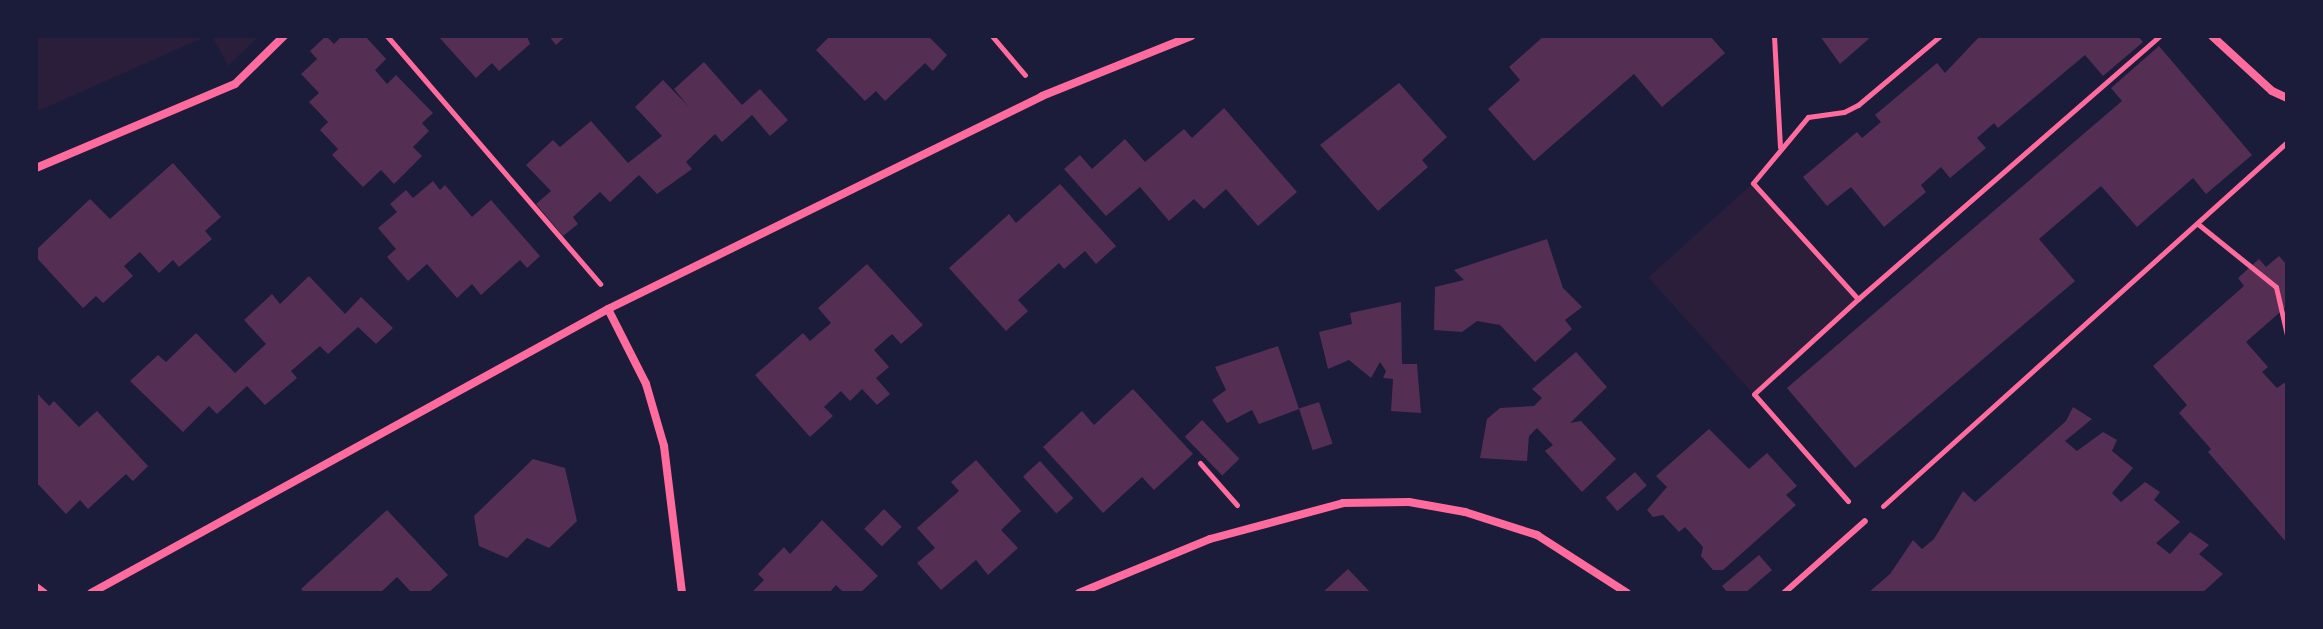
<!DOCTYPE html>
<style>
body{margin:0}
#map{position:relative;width:2323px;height:629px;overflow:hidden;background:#1b1b3a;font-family:Signika,sans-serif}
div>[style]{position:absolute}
.green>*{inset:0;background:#2a1e3b;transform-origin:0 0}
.building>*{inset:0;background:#542f53;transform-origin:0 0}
.path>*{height:5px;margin:-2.5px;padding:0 2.5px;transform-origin:2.5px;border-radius:2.5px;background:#ff6b9d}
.service>*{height:6px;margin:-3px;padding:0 3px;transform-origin:3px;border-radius:3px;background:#ff6b9d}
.minor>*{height:8px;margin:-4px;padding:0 4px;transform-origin:4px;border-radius:4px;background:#ff6b9d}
span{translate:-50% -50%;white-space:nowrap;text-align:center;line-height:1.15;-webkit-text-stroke:7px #1b1b3a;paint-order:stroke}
.frame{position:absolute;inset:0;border:38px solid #1b1b3a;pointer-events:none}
</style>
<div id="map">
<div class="green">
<div style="clip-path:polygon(36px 36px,207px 36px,36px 112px)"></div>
<div style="clip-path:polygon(212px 36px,259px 36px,228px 66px)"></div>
<div style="left:1753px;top:183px;width:156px;height:141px;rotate:48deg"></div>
</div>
<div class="building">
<div style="clip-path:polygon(326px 36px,334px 44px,342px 36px,365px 36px,386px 59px,375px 70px,387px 84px,396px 75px,433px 113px,422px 123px,429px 131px,413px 147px,422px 156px,394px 184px,381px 170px,363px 187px,332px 155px,338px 149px,320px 130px,328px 122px,309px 102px,319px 93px,301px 74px,317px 59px,310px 51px)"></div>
<div style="clip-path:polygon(438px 36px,527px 36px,530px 44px,499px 71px,492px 63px,476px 78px)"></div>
<div style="clip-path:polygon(549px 36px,566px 36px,556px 45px)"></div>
<div style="clip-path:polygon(830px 36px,928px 36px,947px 55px,933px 71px,925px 63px,885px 101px,876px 91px,865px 101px,816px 50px)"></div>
<div style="clip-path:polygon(1544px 36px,1710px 36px,1725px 53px,1662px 107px,1634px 74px,1534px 161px,1488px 109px,1520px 80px,1509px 67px)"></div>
<div style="clip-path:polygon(1820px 36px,1872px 36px,1840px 64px)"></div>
<div style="clip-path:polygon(1980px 36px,2138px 36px,2143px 42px,2103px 76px,2085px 55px,1998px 128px,1994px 123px,1977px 138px,1986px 148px,1950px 178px,1941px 167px,1921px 185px,1926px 192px,1884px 227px,1851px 187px,1827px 206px,1803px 177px,1857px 132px,1862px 138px,1881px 122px,1875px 115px,1937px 63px,1945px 73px)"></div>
<div style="clip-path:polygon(2159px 46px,2252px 155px,2206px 194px,2193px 178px,2137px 227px,2101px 186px,2039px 239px,2075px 281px,1855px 468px,1787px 388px,2122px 101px,2111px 88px)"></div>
<div style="clip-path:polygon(704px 62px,742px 105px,760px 89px,788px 120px,770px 136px,752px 115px,722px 142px,715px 134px,686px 162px,692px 169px,657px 194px,639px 175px,610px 202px,600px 192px,573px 217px,578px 224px,563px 236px,536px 204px,551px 191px,526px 165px,553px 140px,560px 147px,591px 121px,628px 163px,662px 136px,635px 107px,663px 80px,689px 107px,674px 89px)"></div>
<div style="clip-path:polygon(1399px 83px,1447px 137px,1422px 160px,1428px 167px,1378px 211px,1320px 145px)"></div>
<div style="clip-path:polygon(1224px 108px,1297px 192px,1258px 226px,1226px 189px,1204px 209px,1194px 199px,1169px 221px,1140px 187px,1106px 216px,1064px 169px,1080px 155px,1092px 169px,1125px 139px,1145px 162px,1184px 129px,1192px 138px)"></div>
<div style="clip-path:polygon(173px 163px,221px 217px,205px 231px,212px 239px,179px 267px,173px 260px,159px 273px,140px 252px,124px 266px,133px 276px,103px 303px,96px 296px,83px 308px,36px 257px,36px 250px,90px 199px,110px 219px)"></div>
<div style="clip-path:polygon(433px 181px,440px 190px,445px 185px,472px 217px,491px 200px,540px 256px,527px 268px,520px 260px,481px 295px,472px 284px,457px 298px,427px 264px,408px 281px,387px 257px,396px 249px,378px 228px,397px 212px,390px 204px,406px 190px,413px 198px)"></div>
<div style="clip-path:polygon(1060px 184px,1116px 246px,1096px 264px,1085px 251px,1064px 269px,1059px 263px,1018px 300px,1028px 311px,1006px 331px,949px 268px,1009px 214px,1016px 223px)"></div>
<div style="clip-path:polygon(1547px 239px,1563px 288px,1582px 307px,1565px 320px,1572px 329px,1535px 362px,1500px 325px,1477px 321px,1462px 332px,1434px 330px,1435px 287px,1464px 280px,1454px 270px)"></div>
<div style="clip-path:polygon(2279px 256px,2287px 265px,2287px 306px,2246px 342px,2268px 367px,2262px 372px,2277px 388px,2287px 381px,2287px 543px,2208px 452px,2211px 449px,2179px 413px,2187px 405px,2153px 366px,2244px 286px,2238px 278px,2259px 259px,2266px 267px)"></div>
<div style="clip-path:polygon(867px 264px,923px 325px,901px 344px,892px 334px,874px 350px,889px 367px,876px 378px,890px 394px,877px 405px,862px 389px,850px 401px,841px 391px,824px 407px,833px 416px,810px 437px,755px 375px,803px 333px,810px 341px,831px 323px,818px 308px)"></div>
<div style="clip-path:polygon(309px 276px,345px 314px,361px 297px,393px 328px,376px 344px,358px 327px,328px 354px,320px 346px,291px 371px,297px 378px,265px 405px,247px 386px,217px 414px,209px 406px,183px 432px,130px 381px,158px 355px,166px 362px,196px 333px,235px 373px,266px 344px,244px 320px,272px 294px,280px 304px)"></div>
<div style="clip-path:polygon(1401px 302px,1402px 364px,1417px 364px,1421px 413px,1391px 411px,1393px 379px,1383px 378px,1386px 371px,1380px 362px,1371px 378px,1349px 360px,1328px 369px,1319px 332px,1352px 324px,1350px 313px)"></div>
<div style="clip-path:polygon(1278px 346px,1299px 409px,1259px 424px,1252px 410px,1227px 423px,1212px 400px,1226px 390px,1215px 367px)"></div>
<div style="clip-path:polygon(1576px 352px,1607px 387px,1570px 423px,1581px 421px,1616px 459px,1582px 492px,1545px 451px,1553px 445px,1537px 428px,1529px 436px,1527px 461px,1480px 458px,1487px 419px,1500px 408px,1534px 406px,1542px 398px,1532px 389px)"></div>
<div style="clip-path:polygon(1133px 389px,1193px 454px,1154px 490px,1142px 477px,1103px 513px,1043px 447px,1082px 411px,1094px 425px)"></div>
<div style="clip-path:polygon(36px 392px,49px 406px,54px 401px,79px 427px,97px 411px,148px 466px,133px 481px,126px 474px,88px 509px,80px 500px,66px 514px,36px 482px)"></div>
<div style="left:1319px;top:402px;width:44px;height:21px;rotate:72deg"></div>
<div style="clip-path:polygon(2073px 407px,2092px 419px,2065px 441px,2077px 451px,2103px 432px,2117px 440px,2112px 451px,2133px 468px,2112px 493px,2121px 502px,2145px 482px,2160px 492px,2154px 500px,2180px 522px,2156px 543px,2170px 554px,2190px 532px,2209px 545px,2199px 554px,2223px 574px,2202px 593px,1868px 593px,1890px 574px,1913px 540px,1922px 549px,1934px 539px,1963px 491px,1975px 502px,2066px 421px)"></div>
<div style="left:1202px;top:420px;width:54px;height:24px;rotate:46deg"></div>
<div style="clip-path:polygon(1709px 429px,1749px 469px,1767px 453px,1797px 486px,1786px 495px,1796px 505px,1723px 570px,1713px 570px,1701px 556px,1703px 547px,1685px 527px,1679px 532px,1663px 515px,1653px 517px,1647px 510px,1667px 487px,1656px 476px)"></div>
<div style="clip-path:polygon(533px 459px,565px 468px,577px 521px,549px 548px,527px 538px,507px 558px,479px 546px,474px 516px)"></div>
<div style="clip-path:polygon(976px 460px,1021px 511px,1001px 530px,1018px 548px,988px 575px,976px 560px,941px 590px,917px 563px,935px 548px,917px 528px,959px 491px,951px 482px)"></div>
<div style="left:1040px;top:461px;width:50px;height:23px;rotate:48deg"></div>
<div style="left:1635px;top:472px;width:18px;height:39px;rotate:49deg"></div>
<div style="left:884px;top:509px;width:25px;height:28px;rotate:45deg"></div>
<div style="clip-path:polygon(387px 510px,448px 575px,428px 593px,412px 593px,397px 577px,380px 593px,305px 593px,301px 589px)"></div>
<div style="clip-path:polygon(822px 520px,878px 576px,860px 593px,844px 593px,836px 585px,829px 593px,751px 593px,764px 580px,758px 574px,784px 547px,790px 554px)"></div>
<div style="clip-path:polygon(1759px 555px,1772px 570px,1745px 593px,1728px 593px,1722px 586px)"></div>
<div style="clip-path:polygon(1348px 569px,1371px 593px,1322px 593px)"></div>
</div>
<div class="path">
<div style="left:387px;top:36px;width:327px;rotate:49.3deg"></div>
<div style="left:992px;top:36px;width:51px;rotate:49.8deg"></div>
<div style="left:1774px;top:36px;width:111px;rotate:86.9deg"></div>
<div style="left:2198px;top:224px;width:100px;rotate:38.9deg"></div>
<div style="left:2276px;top:287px;width:49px;rotate:77.1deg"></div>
<div style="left:1858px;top:299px;width:400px;rotate:-41.1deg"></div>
<div style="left:1200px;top:463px;width:56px;rotate:48.6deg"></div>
<div style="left:1848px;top:501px;width:142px;rotate:-131.3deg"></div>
<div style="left:1754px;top:394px;width:141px;rotate:-42.4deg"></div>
<div style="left:1858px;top:299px;width:156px;rotate:-132.2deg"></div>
<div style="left:1753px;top:183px;width:86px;rotate:-50.2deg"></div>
<div style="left:1808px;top:117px;width:36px;rotate:-8deg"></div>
<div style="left:1844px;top:112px;width:16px;rotate:-27deg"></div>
<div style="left:1858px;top:105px;width:107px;rotate:-40.1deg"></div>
<div style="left:1883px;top:506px;width:544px;rotate:-42.02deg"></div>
</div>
<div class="service">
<div style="left:1784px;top:593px;width:108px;rotate:-41.6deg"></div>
</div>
<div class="minor">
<div style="left:2212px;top:36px;width:81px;rotate:42.5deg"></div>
<div style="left:2272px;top:91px;width:17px;rotate:25deg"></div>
<div style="left:36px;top:168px;width:216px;rotate:-22.9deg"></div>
<div style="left:235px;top:84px;width:69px;rotate:-44.4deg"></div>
<div style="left:608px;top:309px;width:84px;rotate:63.1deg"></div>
<div style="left:646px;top:384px;width:65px;rotate:73.8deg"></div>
<div style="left:664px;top:446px;width:148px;rotate:83deg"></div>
<div style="left:36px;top:587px;width:10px;rotate:37deg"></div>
<div style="left:91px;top:593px;width:590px;rotate:-28.78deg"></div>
<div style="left:608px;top:309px;width:483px;rotate:-26.1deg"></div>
<div style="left:1042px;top:96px;width:161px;rotate:-21.9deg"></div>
<div style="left:1079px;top:593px;width:142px;rotate:-22.4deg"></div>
<div style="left:1210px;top:539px;width:138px;rotate:-15.1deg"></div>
<div style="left:1343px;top:503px;width:66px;rotate:-0.9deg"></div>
<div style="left:1409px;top:502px;width:57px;rotate:10.1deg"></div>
<div style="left:1465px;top:512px;width:76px;rotate:17.7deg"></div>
<div style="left:1537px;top:535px;width:107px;rotate:32.8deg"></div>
</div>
<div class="frame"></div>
</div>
